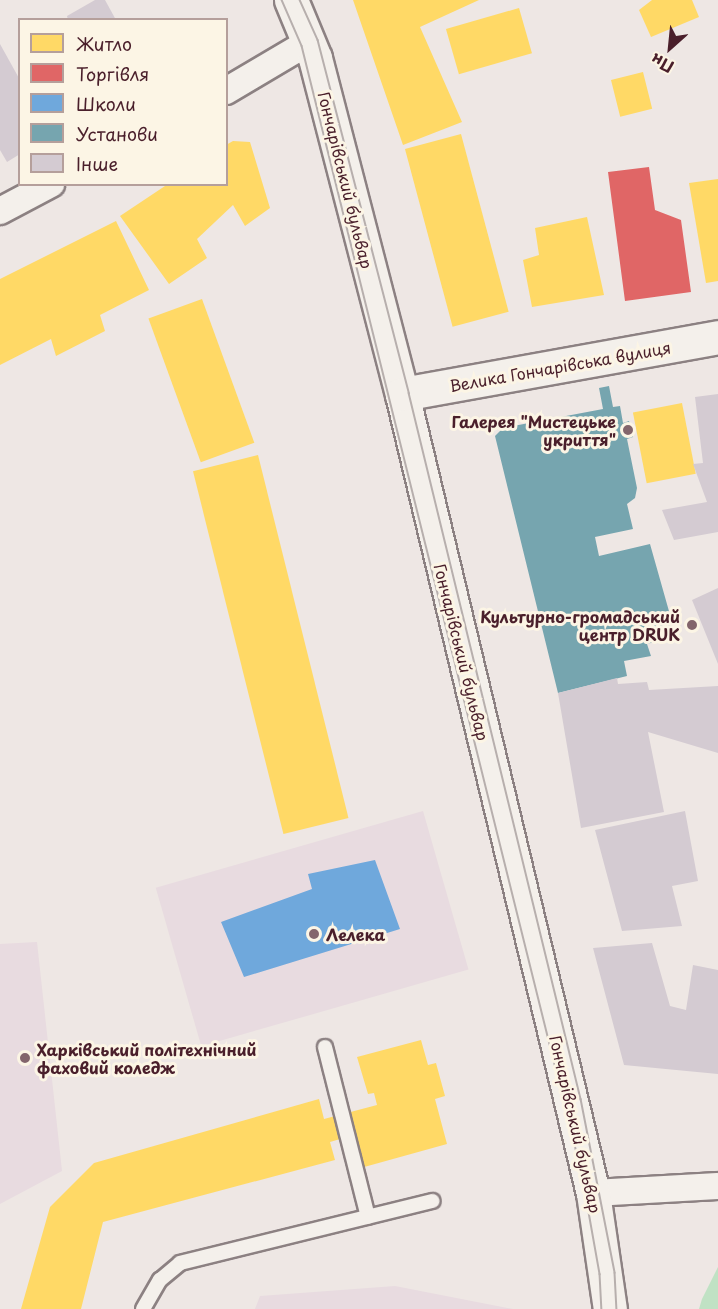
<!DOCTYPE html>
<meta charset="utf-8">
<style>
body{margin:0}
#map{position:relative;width:718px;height:1309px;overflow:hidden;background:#eee7e4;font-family:"Playpen Sans",sans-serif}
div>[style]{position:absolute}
.built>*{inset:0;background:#e8dbe0;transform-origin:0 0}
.green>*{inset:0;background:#c0e2c4}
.homes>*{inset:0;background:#ffd966;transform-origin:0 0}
.shops>*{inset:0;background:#e06666}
.schools>*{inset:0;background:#6fa8dc}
.public>*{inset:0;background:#76a5af}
.building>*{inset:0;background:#d4cbd2}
.roads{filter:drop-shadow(2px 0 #8c8182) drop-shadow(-2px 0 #8c8182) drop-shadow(0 2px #8c8182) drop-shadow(0 -2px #8c8182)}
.lane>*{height:14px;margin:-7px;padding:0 7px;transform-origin:7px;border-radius:7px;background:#f4f0eb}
.street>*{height:26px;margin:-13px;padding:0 13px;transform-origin:13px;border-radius:13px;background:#f4f0eb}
.primary>*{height:33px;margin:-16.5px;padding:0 16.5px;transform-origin:16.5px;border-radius:16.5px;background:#f4f0eb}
.tram>*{height:1.5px;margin:-0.75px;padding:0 0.75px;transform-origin:0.75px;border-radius:0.75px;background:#b7afad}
.dots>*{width:16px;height:16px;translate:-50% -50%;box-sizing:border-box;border:3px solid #fcf5e5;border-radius:50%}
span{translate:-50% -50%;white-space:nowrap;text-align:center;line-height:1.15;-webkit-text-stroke:6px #fcf5e5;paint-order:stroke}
.street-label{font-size:16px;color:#4a1f2b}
.poi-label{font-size:16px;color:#4a1f2b;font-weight:700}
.right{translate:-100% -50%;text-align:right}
.left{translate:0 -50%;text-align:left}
.legend{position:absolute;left:18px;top:18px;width:210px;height:168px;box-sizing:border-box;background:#fcf5e5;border:2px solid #b59f9b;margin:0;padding:8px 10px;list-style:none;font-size:18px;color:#4a1f2b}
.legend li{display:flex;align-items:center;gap:12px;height:30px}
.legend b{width:30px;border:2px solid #b59f9b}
.north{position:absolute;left:640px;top:18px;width:60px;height:60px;-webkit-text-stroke:4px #fcf5e5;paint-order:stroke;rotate:207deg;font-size:16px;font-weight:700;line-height:24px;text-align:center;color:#4a1f2b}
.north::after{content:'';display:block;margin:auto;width:21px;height:27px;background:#4a1f2b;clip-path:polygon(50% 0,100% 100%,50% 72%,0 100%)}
</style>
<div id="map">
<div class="built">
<div style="left:423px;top:811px;width:165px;height:278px;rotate:74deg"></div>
<div style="clip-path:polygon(37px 942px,62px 1171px,0 1204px,0 944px)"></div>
<div style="clip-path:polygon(395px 1286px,513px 1309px,255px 1309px,260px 1296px)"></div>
</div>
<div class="green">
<div style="clip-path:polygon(718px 1267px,718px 1309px,699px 1309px,702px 1299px)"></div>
</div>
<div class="homes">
<div style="clip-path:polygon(353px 0,479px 0,420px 27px,462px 122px,403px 145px)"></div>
<div style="clip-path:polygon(652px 0,692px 0,699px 17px,651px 37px,639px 10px)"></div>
<div style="left:519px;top:8px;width:47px;height:76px;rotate:74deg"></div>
<div style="left:643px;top:72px;width:38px;height:33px;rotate:76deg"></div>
<div style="left:461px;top:134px;width:184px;height:58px;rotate:75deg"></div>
<div style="clip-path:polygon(233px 141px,250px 142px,270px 208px,245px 226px,233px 205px,197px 239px,207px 258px,169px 284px,120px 216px,168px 184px,226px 184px,226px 145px)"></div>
<div style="clip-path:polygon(718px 179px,718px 281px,706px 283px,689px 183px)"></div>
<div style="clip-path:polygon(587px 217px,604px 295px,532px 307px,523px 260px,539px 255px,535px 228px)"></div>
<div style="clip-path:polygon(116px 221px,149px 290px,100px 315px,105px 331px,56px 356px,51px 339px,0 365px,0 279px)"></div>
<div style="left:202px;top:299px;width:153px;height:57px;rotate:70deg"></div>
<div style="left:682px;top:403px;width:72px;height:50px;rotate:79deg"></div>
<div style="left:258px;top:455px;width:374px;height:67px;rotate:76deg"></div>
<div style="clip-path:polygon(421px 1040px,428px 1065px,436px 1063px,445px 1096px,435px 1099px,447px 1144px,357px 1169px,347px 1137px,330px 1142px,335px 1160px,103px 1222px,81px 1309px,21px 1309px,50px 1207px,94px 1163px,319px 1099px,324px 1119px,377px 1105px,374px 1093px,368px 1094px,357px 1057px)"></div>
</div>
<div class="shops">
<div style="clip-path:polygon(649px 167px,655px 210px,681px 220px,691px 292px,625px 301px,608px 172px)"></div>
</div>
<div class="schools">
<div style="clip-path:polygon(375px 860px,400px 929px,244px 977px,221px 922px,312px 889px,308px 874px)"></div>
</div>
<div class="public">
<div style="clip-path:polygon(609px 386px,613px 407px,620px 406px,623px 423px,629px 421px,633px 437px,627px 439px,637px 488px,635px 498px,627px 504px,633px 529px,595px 537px,599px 556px,650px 544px,676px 636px,647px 644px,651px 656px,624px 661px,627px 676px,558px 693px,495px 436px,503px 428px,603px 409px,599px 388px)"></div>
</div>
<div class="building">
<div style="clip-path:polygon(95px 0,105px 0,116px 20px,68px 20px,67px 16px)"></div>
<div style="clip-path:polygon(0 44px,20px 80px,20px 154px,7px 162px,0 150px)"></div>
<div style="clip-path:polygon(718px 394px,718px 532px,674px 540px,662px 510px,707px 502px,693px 464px,703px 463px,695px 397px)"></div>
<div style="clip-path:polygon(718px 588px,718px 664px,692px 600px)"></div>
<div style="clip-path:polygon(617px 678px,618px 684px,647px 682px,649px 690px,718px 686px,718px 753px,648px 732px,664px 812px,581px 828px,558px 693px)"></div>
<div style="clip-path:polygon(685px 811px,698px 881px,672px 886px,682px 926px,622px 931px,595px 830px)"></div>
<div style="clip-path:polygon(652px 943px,670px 1006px,686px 1010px,693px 965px,718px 970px,718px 1074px,624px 1065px,593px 948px)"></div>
</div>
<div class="roads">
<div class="lane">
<div style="left:325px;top:1047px;width:175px;rotate:75.8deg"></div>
<div style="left:143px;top:1309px;width:34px;rotate:-60deg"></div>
<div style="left:160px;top:1280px;width:26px;rotate:-40deg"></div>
<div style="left:180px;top:1263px;width:260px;rotate:-13.8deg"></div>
</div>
<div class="street">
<div style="left:226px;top:91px;width:96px;rotate:-30.6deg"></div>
<div style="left:0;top:211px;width:58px;rotate:-27.9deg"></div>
<div style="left:593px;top:1193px;width:125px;rotate:-3.2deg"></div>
</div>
<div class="primary">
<div style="left:291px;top:0;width:63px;rotate:67.5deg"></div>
<div style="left:315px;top:58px;width:347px;rotate:75.5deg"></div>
<div style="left:402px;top:394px;width:822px;rotate:76.56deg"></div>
<div style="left:593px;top:1193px;width:117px;rotate:81.7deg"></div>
<div style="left:402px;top:394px;width:321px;rotate:-10.2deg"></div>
</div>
</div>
<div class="tram">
<div style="left:282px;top:0;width:50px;rotate:66.5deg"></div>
<div style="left:302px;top:46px;width:1161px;rotate:76.05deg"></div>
<div style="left:582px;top:1173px;width:103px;rotate:79.9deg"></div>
<div style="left:600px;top:1274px;width:35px;rotate:87deg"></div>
<div style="left:300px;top:0;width:44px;rotate:65.8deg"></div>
<div style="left:318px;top:40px;width:365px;rotate:75.5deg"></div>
<div style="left:409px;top:393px;width:727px;rotate:76.31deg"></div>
<div style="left:581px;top:1099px;width:177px;rotate:78.9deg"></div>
<div style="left:615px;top:1273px;width:36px;rotate:87deg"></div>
</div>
<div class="dots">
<div style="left:628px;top:430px;background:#83656c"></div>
<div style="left:692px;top:625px;background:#83656c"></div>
<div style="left:314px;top:934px;background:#83656c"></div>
<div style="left:25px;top:1058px;background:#83656c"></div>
</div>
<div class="street-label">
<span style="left:346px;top:180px;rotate:76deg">Гончарівський бульвар</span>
<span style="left:560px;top:366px;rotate:-10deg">Велика Гончарівська вулиця</span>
<span style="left:462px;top:652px;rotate:76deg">Гончарівський бульвар</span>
<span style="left:576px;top:1124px;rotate:77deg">Гончарівський бульвар</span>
</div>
<div class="poi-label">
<span class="right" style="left:616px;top:430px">Галерея "Мистецьке<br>укриття"</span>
<span class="right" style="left:680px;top:625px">Культурно-громадський<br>центр DRUK</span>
<span class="left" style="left:326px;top:934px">Лелека</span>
<span class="left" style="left:37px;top:1058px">Харківський політехнічний<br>фаховий коледж</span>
</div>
<ul class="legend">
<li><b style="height:16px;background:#ffd966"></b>Житло</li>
<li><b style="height:16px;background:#e06666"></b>Торгівля</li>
<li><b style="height:16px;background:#6fa8dc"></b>Школи</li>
<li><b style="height:16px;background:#76a5af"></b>Установи</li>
<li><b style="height:16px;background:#d4cbd2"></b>Інше</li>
</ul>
<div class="north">Пн</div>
</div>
